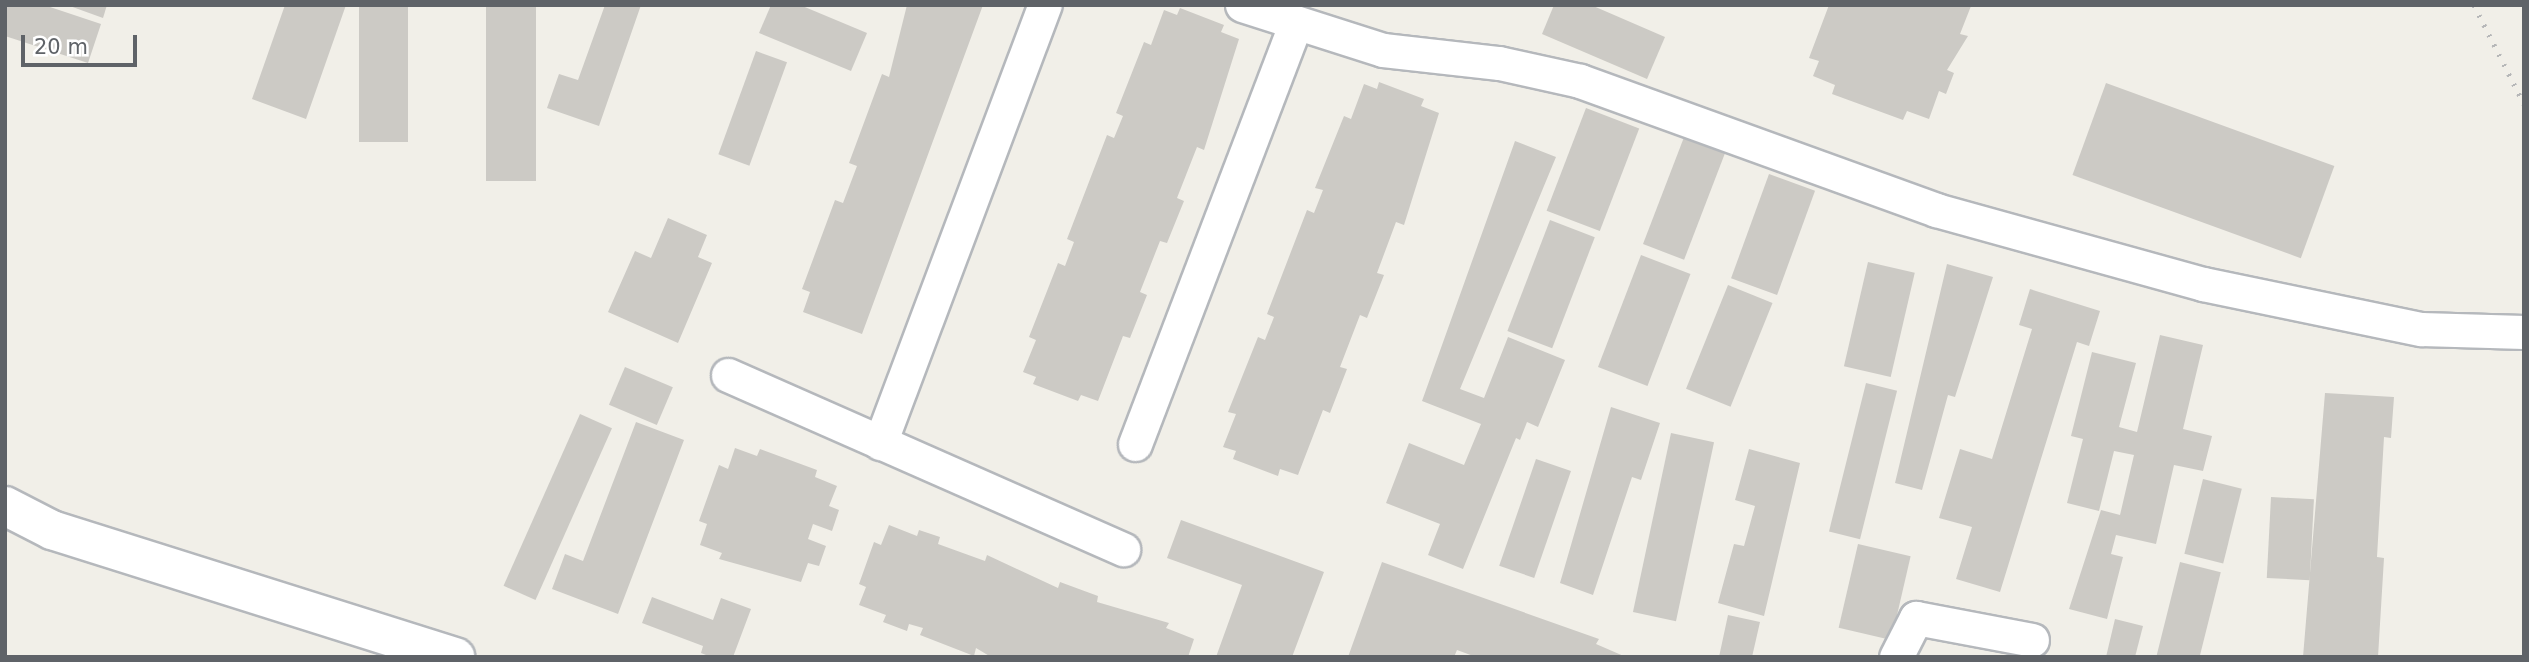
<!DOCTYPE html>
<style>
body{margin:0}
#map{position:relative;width:2529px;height:662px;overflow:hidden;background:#f1efe8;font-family:"DejaVu Sans",sans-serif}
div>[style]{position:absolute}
.building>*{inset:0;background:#cccac5;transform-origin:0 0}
.roads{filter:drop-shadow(2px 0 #b5b8bc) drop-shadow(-2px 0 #b5b8bc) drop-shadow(0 2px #b5b8bc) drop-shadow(0 -2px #b5b8bc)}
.street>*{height:33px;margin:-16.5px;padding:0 16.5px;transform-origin:16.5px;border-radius:16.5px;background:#fff}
.secondary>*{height:38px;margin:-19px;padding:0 19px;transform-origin:19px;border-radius:19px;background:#fff}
.rail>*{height:5px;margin-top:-2.5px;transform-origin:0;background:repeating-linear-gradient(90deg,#b6b7b8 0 2px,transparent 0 11px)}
span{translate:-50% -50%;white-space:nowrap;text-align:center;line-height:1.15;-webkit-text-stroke:5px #fff;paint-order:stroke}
.frame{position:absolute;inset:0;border:7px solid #5f6368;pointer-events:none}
.scale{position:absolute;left:21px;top:35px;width:116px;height:32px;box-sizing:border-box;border:4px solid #5f6368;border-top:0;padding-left:9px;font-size:21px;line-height:24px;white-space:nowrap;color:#5f6368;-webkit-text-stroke:5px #fff;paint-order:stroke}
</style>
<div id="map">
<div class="building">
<div style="clip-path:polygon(5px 5px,44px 5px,101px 24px,88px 63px,5px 36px)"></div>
<div style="clip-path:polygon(67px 5px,107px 5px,103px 18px)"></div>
<div style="clip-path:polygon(285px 5px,346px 5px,306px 119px,252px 99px)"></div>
<div style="left:359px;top:5px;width:49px;height:137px"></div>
<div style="left:486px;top:5px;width:50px;height:176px"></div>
<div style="clip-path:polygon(605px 5px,641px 5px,599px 126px,547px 108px,559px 74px,578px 80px)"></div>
<div style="clip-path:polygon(771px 5px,800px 5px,867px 33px,851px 71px,759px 33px)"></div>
<div style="clip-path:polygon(907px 5px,983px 5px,862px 334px,803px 312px,810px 292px,802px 289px,835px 200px,843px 203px,857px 166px,849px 163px,882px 74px,889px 77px)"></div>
<div style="clip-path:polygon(1554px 5px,1591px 5px,1665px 37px,1647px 79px,1542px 34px)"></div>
<div style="clip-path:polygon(1829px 5px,1971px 6px,1960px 34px,1968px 36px,1947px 70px,1954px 73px,1946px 94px,1939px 91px,1929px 119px,1907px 111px,1903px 120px,1832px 94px,1835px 85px,1813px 76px,1819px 61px,1809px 58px)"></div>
<div style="clip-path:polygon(1180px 8px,1224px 25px,1221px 32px,1239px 39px,1204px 150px,1197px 147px,1177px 198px,1184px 201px,1167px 243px,1160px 241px,1140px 292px,1147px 295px,1130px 338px,1123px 336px,1098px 401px,1081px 395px,1078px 401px,1033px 384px,1036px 377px,1023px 372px,1036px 340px,1029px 337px,1058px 263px,1065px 266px,1074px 242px,1067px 239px,1107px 135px,1114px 138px,1123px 116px,1116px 113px,1144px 42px,1151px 45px,1164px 10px,1177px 15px)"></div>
<div style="left:756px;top:51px;width:33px;height:110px;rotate:20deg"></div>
<div style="clip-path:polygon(1379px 82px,1424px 99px,1421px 106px,1439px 113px,1404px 225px,1396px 222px,1377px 273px,1384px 275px,1367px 318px,1360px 315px,1340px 367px,1347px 369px,1330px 413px,1323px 410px,1298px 475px,1280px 469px,1278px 476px,1233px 459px,1236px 451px,1223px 447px,1236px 414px,1228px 412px,1258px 337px,1265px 340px,1274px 317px,1267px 314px,1307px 210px,1314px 213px,1323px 190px,1315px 188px,1344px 116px,1351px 119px,1364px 84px,1377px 89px)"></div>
<div style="left:2106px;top:83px;width:243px;height:98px;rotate:20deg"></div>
<div style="left:1586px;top:108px;width:57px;height:110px;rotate:21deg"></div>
<div style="left:1686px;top:132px;width:44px;height:120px;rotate:21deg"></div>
<div style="clip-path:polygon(1515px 141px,1556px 157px,1460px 389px,1484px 398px,1508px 337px,1565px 360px,1538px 427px,1527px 422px,1520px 440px,1516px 438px,1463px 569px,1428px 555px,1440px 524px,1386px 503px,1409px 443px,1464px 465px,1481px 424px,1422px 401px)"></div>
<div style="left:1769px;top:174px;width:49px;height:111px;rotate:20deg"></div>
<div style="clip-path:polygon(668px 218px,707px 235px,698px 257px,712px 263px,678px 343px,608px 312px,635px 251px,651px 258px)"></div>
<div style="left:1550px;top:220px;width:48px;height:119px;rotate:21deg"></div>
<div style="left:1641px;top:255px;width:53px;height:120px;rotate:21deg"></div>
<div style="left:1868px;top:262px;width:48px;height:107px;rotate:13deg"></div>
<div style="clip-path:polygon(1947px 264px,1993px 277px,1955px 397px,1948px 395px,1922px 490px,1895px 483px)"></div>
<div style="left:1728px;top:285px;width:48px;height:112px;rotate:22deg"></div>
<div style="clip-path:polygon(2030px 289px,2100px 311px,2089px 346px,2077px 342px,2000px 592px,1956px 579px,1972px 527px,1939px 518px,1960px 449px,1992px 459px,2032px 329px,2019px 325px)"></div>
<div style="clip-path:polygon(2160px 335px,2203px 345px,2183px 429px,2212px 436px,2203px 471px,2174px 465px,2156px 544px,2116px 535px,2111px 554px,2123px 557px,2107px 619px,2069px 609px,2101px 510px,2120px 515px,2134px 455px,2114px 451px,2099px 511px,2067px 503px,2083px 439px,2071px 436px,2092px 352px,2136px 363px,2119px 427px,2137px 432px)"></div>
<div style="left:625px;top:367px;width:52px;height:41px;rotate:23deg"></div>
<div style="left:1866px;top:383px;width:32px;height:153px;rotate:14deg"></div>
<div style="clip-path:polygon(2325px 393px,2394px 397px,2391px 438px,2384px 437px,2377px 557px,2384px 558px,2378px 657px,2303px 657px)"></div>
<div style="clip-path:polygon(1611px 407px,1660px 423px,1641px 480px,1632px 477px,1593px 595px,1560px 583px)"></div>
<div style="left:580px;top:414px;width:35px;height:188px;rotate:24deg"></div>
<div style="clip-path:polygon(636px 422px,684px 440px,618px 614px,552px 589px,565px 554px,583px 561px)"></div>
<div style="left:1671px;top:433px;width:44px;height:183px;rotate:12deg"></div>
<div style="clip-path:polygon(735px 448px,757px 456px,760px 449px,817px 470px,815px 477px,837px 486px,829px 506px,839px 510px,832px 531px,813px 524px,808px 539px,826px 546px,819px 566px,808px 563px,801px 582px,719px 559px,722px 553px,700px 545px,707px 524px,699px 521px,719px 465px,728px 469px)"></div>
<div style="clip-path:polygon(1749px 449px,1800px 463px,1764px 616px,1718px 603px,1734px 544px,1744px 546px,1755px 506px,1735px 500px)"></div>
<div style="left:1536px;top:459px;width:37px;height:113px;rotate:19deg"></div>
<div style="left:2203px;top:479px;width:40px;height:77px;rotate:14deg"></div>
<div style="left:2271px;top:497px;width:43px;height:81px;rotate:3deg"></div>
<div style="clip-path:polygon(1181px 520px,1324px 572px,1292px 657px,1216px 657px,1242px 585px,1167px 558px)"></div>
<div style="clip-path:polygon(889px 525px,917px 536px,919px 530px,940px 537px,938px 544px,985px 561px,987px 555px,1058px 588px,1060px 582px,1098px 596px,1097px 602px,1169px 623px,1166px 628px,1194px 639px,1188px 657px,991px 657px,976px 648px,974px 656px,920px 635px,923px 628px,909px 624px,907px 631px,883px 622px,886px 615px,859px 605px,866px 587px,859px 584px,874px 542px,881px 545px)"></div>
<div style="left:1858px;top:544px;width:54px;height:86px;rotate:13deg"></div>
<div style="clip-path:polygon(1382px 562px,1599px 639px,1596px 644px,1626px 657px,1476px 657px,1457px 650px,1454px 657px,1348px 657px)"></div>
<div style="left:2180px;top:562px;width:42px;height:98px;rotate:14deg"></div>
<div style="clip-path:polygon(652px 597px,713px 620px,721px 598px,751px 609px,733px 657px,711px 657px,701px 653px,703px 646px,642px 623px)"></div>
<div style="clip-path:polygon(1728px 615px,1760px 622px,1752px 657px,1719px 657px)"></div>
<div style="clip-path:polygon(2115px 619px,2143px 626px,2135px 657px,2106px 657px)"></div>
</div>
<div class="roads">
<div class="street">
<div style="left:1242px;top:5px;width:148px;rotate:17.7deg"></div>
<div style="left:1383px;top:50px;width:117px;rotate:6.4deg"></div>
<div style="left:1499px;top:63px;width:83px;rotate:12.5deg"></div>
<div style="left:1580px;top:81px;width:379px;rotate:19.9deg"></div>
<div style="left:1936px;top:210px;width:277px;rotate:15.5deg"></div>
<div style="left:2203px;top:284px;width:223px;rotate:11.7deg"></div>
<div style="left:2421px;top:329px;width:103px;rotate:1.7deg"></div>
<div style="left:728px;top:375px;width:432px;rotate:23.8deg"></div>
<div style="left:880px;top:443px;width:468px;rotate:-69.4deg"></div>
<div style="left:1135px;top:444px;width:451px;rotate:-69.1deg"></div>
<div style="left:1896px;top:657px;width:44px;rotate:-62.9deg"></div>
<div style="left:1916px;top:618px;width:118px;rotate:10.7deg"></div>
</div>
<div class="secondary">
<div style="left:5px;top:506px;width:53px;rotate:27.1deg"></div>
<div style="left:52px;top:530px;width:423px;rotate:17.5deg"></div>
</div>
</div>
<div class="rail">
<div style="left:2474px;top:5px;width:111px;rotate:63.2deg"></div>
</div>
<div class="frame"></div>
<div class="scale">20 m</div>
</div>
